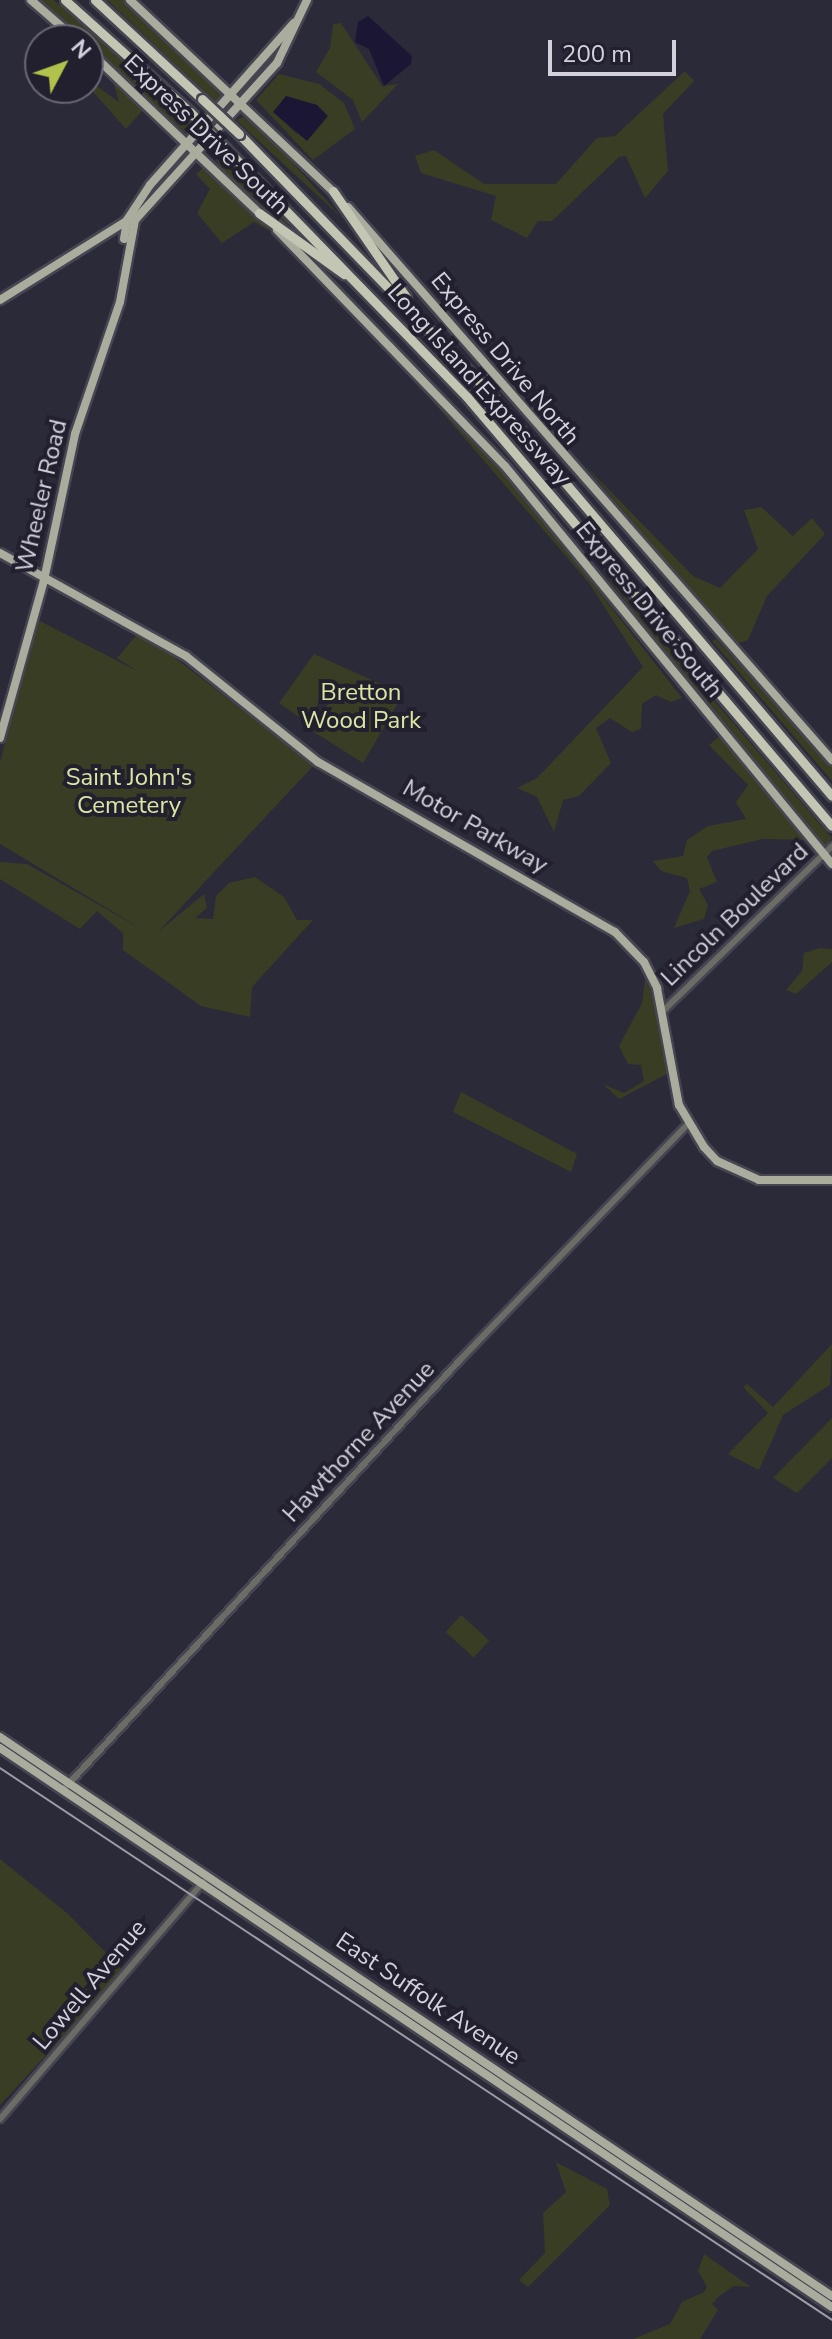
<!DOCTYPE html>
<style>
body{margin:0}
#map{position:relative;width:832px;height:2339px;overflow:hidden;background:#2b2a38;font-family:"Nunito Sans",sans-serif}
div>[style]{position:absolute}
.green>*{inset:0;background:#393d24;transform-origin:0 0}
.water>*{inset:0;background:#1c1635}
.roads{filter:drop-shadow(2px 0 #464552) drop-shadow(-2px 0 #464552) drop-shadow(0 2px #464552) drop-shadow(0 -2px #464552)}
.minor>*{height:6px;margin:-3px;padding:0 3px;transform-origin:3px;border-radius:3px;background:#6b6c65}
.major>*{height:8px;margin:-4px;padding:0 4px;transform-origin:4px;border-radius:4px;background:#aaad9d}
.highway>*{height:9px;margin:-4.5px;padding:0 4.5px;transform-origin:4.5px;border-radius:4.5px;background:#c2c6b3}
.rail>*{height:2px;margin:-1px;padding:0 1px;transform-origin:1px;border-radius:1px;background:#9d9ca8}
.bridges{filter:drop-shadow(2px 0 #464552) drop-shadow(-2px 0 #464552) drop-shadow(0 2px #464552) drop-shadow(0 -2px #464552)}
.highway-bridge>*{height:9px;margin:-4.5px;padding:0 4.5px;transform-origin:4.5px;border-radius:4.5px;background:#c2c6b3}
span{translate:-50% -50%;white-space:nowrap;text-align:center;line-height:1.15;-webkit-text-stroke:8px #22202e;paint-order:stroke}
.street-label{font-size:24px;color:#d3d2dc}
.park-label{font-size:24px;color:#dbe6a2}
.north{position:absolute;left:24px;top:24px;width:80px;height:80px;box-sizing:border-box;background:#22202e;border:2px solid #696774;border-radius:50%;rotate:49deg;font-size:22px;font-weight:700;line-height:32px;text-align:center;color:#d3d2dc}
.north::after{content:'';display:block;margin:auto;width:28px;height:36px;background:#b3c24b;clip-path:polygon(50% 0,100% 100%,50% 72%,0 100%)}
.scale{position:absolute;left:548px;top:40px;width:128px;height:36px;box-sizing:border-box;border:4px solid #d3d2dc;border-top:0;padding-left:10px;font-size:24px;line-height:28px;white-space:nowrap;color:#d3d2dc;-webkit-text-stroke:6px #22202e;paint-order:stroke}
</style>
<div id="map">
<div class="green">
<div style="clip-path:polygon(36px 0,54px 0,197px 124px,187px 134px)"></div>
<div style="clip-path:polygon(107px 0,126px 0,165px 35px,225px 95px,217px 104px)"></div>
<div style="clip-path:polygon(341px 23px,382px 86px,398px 84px,362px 122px,353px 100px,316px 72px,330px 48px,333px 24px)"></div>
<div style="clip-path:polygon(685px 71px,694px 81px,663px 114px,668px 171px,645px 198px,626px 156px,619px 157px,552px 221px,538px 221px,527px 238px,491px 220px,496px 196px,421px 173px,415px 156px,434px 150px,484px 184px,556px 184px,597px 138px,615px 136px)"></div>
<div style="clip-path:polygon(evenodd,279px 74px,319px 84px,344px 103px,355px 129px,313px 160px,256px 100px,279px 74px,306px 102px,317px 105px,297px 134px,273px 112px,306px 102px)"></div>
<div style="clip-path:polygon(113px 81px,143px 110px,126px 129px,88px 86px,91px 82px,119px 102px)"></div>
<div style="clip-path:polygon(243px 117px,258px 124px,343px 219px,236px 120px)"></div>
<div style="clip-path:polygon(214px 144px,306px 234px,264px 211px,220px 168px,210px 147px)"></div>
<div style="clip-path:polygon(205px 166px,271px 232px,254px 222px,222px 243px,197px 213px,210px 189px,196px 174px)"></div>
<div style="clip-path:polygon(387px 348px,510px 478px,682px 698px,671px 702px,656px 695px,642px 704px,641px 729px,632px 732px,610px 718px,596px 728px,611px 763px,579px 796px,563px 800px,554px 832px,537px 797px,517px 788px,537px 778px,643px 667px,589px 583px)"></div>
<div style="clip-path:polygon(581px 461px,693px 576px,720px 588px,758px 549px,744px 510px,761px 507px,793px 536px,812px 518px,825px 534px,767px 596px,748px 640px,736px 644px)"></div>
<div style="clip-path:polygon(596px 563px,832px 838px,824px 846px,720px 723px)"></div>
<div style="clip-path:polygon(38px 620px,139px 672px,117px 658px,140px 631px,314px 765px,158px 932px,204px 894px,207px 908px,195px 918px,213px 919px,216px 896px,229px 883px,255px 877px,284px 897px,297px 920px,313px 920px,252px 987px,250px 1017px,201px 1006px,123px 950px,123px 933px,97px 911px,80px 929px,0 879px,0 862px,27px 864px,145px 931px,0 844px,0 762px)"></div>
<div style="clip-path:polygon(716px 639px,832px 766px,832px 781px,712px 641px)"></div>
<div style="clip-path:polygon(314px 654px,403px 694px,363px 763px,314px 732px,339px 681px,319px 700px,310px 725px,279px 703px)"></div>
<div style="clip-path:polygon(720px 736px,807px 840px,763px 839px,712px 851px,707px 857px,717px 882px,699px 889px,708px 905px,704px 919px,674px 928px,690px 891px,687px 878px,661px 871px,653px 861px,683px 856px,687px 840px,708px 826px,746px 819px,736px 802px,748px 785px,709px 745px)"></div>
<div style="clip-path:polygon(820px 948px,832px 949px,832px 962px,796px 994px,786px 990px,802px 971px,804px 953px)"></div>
<div style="clip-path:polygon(645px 979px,660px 1011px,669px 1073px,619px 1099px,603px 1084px,624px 1093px,644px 1081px,641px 1065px,628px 1064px,619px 1046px,642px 1003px)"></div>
<div style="clip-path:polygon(461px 1092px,577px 1154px,571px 1172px,453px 1112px)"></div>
<div style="clip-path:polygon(832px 1344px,830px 1385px,783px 1415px,759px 1470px,728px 1454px,768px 1413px,743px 1387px,747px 1384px,773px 1407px)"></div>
<div style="clip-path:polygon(832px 1418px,832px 1458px,797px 1493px,773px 1478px)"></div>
<div style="left:461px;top:1615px;width:38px;height:23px;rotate:42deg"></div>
<div style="clip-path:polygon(0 1859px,67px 1913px,124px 1971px,0 2105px)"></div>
<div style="clip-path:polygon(556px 2162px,607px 2189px,610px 2205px,528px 2287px,519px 2280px,545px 2253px,543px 2213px,566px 2192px)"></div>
<div style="clip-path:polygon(704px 2254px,751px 2287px,734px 2286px,718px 2297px,712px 2304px,718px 2310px,700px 2339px,633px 2339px,670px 2324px,682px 2302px,704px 2292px,707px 2287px,698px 2271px)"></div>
</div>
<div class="water">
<div style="clip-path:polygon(368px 16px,412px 56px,411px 64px,384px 86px,369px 49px,355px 42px,358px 22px)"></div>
<div style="clip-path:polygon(286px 96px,317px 105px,328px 116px,307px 141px,273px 112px)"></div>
</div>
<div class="roads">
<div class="minor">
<div style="left:664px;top:1010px;width:235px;rotate:-44.3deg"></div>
<div style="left:63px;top:1790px;width:584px;rotate:-47.29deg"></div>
<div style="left:459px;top:1361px;width:330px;rotate:-46deg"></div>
<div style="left:0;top:2119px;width:312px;rotate:-49.4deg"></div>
</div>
<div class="major">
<div style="left:31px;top:0;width:61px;rotate:41deg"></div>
<div style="left:130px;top:0;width:283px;rotate:43.3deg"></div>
<div style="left:88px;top:50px;width:239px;rotate:43.6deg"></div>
<div style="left:348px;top:207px;width:735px;rotate:48.81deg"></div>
<div style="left:277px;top:230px;width:328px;rotate:46deg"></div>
<div style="left:505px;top:466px;width:515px;rotate:50.59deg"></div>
<div style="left:124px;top:239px;width:19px;rotate:-81deg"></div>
<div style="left:127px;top:220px;width:42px;rotate:-56.7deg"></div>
<div style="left:150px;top:185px;width:217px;rotate:-48.4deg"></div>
<div style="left:0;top:300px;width:151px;rotate:-32deg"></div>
<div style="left:0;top:553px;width:213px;rotate:29deg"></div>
<div style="left:186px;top:656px;width:169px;rotate:38.8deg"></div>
<div style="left:318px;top:762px;width:342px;rotate:29.8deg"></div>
<div style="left:615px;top:932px;width:42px;rotate:46deg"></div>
<div style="left:644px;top:962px;width:29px;rotate:63deg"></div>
<div style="left:657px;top:988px;width:119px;rotate:79.4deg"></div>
<div style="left:679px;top:1105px;width:49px;rotate:59.2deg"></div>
<div style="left:704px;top:1147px;width:19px;rotate:47deg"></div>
<div style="left:717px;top:1161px;width:46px;rotate:24.3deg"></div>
<div style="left:759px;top:1180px;width:73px"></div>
<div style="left:0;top:738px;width:164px;rotate:-74.4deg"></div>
<div style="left:44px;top:580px;width:149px;rotate:-78deg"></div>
<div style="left:75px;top:434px;width:139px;rotate:-71.2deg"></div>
<div style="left:120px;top:302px;width:83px;rotate:-79.6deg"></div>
<div style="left:135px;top:220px;width:212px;rotate:-47.9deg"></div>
<div style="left:277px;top:63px;width:70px;rotate:-64.5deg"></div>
<div style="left:0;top:1737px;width:1002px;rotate:33.9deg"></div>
<div style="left:0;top:1748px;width:1002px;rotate:33.9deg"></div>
</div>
<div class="highway">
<div style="left:65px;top:0;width:168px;rotate:41.9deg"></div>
<div style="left:95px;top:0;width:146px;rotate:42.8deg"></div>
<div style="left:239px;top:134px;width:348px;rotate:45.9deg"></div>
<div style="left:481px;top:384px;width:541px;rotate:49.57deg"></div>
<div style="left:225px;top:148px;width:347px;rotate:45.8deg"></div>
<div style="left:467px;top:397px;width:563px;rotate:49.61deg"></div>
<div style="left:333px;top:191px;width:129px;rotate:55.4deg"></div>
<div style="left:259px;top:213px;width:105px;rotate:35.7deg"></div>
</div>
</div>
<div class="rail">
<div style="left:0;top:1768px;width:998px;rotate:33.56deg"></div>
</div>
<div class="bridges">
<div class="highway-bridge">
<div style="left:202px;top:99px;width:51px;rotate:43.4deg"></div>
<div style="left:190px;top:112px;width:50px;rotate:45.8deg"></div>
</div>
</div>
<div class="street-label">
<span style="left:206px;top:135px;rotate:44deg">Express Drive South</span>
<span style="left:505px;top:359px;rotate:50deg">Express Drive North</span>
<span style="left:479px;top:385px;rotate:48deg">Long Island Expressway</span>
<span style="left:42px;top:496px;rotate:-77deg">Wheeler Road</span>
<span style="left:649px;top:610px;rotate:51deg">Express Drive South</span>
<span style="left:475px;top:827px;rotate:30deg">Motor Parkway</span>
<span style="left:735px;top:915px;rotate:-44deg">Lincoln Boulevard</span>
<span style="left:359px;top:1442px;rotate:-47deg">Hawthorne Avenue</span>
<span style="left:90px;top:1985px;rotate:-50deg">Lowell Avenue</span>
<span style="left:428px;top:1999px;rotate:34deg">East Suffolk Avenue</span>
</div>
<div class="park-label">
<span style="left:361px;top:707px">Bretton<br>Wood Park</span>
<span style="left:129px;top:792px">Saint John's<br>Cemetery</span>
</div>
<div class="north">N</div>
<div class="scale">200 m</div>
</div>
